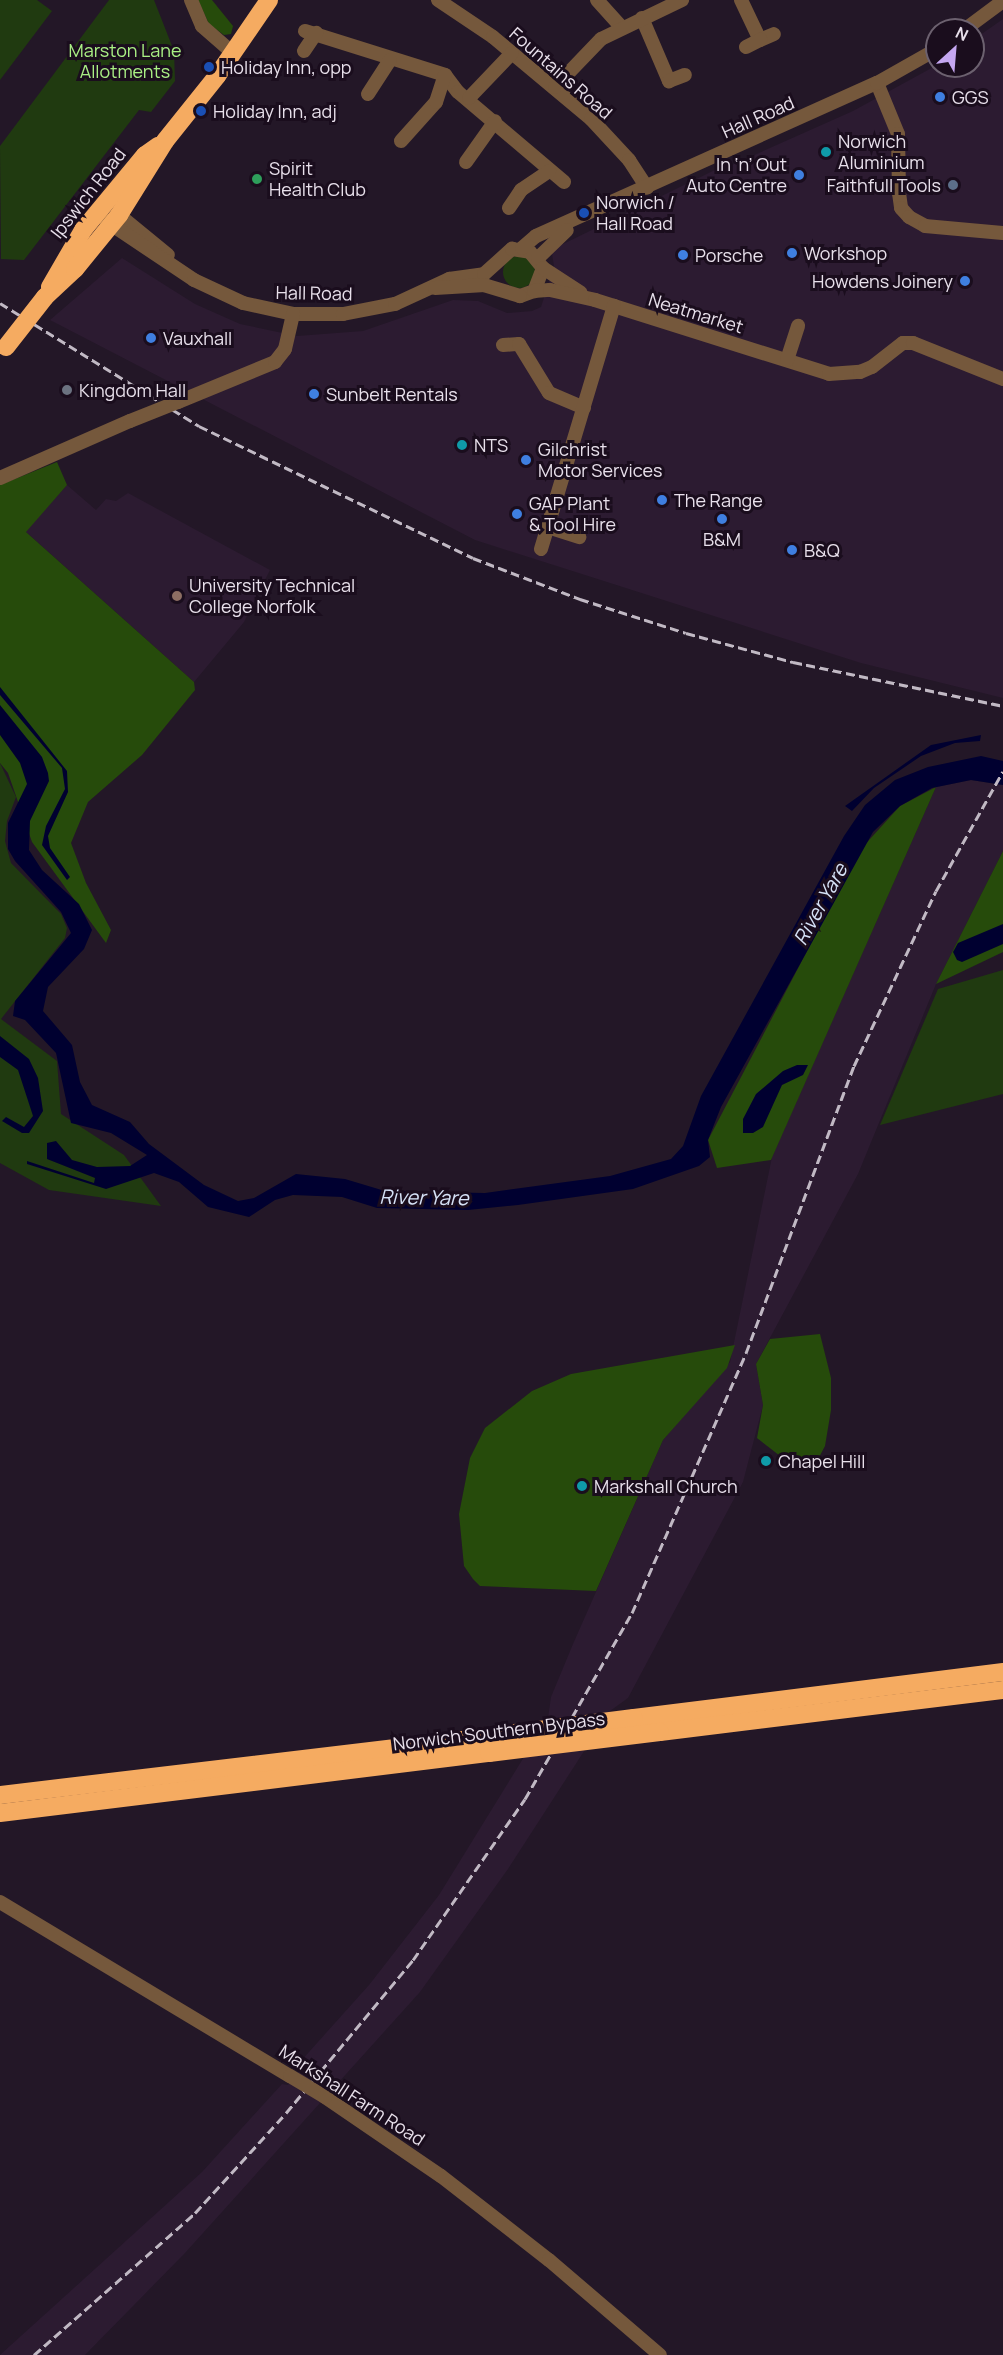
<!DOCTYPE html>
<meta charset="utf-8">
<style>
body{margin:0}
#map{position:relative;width:1003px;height:2355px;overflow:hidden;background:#231727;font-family:Manrope,sans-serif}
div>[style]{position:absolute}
.built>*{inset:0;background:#2c1b31}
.green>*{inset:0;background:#203a10}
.round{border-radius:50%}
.forest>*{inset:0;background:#264b0b}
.water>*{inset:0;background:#000030}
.minor>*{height:14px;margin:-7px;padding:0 7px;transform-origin:7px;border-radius:7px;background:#75583c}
.highway>*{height:18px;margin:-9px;padding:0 9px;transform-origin:9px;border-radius:9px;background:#f5ab61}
.rail>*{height:3px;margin-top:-1.5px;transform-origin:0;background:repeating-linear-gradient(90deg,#c1b9c4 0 9px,transparent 0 13.5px)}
.minor-bridge>*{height:14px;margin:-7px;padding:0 7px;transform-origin:7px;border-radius:7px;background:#75583c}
.highway-bridge>*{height:18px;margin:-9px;padding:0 9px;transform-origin:9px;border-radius:9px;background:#f5ab61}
.dots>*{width:16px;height:16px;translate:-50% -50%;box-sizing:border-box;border:3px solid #1a0d1d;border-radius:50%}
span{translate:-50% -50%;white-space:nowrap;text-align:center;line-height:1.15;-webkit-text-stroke:6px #1a0d1d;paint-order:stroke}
.park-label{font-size:18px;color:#a9ef84}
.poi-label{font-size:18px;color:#e8e0eb}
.left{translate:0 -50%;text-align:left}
.right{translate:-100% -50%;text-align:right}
.street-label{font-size:18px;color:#e8e0eb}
.water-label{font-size:20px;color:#d6e2f7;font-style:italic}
.north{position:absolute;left:925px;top:18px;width:60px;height:60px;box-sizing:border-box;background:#1a0d1d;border:2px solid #6c616f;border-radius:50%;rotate:26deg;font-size:16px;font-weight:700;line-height:24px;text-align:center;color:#e8e0eb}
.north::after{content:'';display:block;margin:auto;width:21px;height:27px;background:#c5a7f1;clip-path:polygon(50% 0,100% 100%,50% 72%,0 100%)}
</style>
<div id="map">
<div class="built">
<div style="clip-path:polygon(1003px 19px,1003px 698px,861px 663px,475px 540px,50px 320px,122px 258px,195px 304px,240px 324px,297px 336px,363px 331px,453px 300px,478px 301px,507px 313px,532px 311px,541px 307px,554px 266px,552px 254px,559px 246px,719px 168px,723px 169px,853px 111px,937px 65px,973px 66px,973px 40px)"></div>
<div style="clip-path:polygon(67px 485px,96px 510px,106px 499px,116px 501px,128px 493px,270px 570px,244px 622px,194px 682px,25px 531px)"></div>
<div style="clip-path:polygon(971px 780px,1003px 785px,1003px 851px,936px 984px,858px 1174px,756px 1364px,763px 1405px,743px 1482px,628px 1698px,610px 1711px,508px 1869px,420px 1992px,185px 2253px,85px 2355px,0 2355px,202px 2172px,282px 2084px,288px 2085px,300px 2070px,300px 2062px,369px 1985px,439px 1895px,548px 1718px,551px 1697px,573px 1644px,663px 1440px,730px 1362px,772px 1157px,936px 787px)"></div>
</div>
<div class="green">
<div style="clip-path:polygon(0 0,37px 0,52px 11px,0 80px)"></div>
<div style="clip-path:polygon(109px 0,154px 0,174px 51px,175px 81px,151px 112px,139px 110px,24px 260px,1px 259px,0 146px)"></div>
<div class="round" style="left:503px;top:256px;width:32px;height:32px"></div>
<div style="clip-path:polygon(0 763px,16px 797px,7px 821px,5px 841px,11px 863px,61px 914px,67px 928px,65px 938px,1px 1019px,57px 1061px,61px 1114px,124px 1155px,161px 1206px,49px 1190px,0 1163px)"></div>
<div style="clip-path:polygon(1003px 970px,1003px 1094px,880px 1125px,938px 989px)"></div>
</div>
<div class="forest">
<div style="clip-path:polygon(198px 0,212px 0,233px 26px,231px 34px,224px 35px,209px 24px)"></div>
<div style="clip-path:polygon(57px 462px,67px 485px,26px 532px,194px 682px,195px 690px,142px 755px,88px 802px,71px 843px,86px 883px,111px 930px,106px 943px,32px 842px,8px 773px,0 763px,0 485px)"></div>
<div style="clip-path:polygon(936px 787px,771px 1160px,717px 1168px,708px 1140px,860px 850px,900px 806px)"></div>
<div style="clip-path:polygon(1003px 851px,1003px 952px,936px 984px)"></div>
<div style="clip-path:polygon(820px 1334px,831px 1378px,831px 1410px,825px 1446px,816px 1463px,804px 1466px,784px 1459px,757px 1438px,763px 1405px,756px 1364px,770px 1339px)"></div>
<div style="clip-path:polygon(735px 1345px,727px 1368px,663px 1440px,596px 1591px,480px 1586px,473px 1579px,464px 1566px,459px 1514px,470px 1458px,485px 1428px,532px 1391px,571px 1374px)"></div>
</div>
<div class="water">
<div style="clip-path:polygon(0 687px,67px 771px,68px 792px,48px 836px,50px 848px,70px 877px,67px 880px,42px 845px,46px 826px,65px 789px,62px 768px,0 695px)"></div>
<div style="clip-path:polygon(0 705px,42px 757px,48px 773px,49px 781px,30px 821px,29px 850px,42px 870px,79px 904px,92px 930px,84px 949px,48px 987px,43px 1011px,72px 1045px,80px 1082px,92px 1105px,130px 1122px,149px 1144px,204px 1185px,238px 1201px,254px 1198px,296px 1174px,345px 1179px,385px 1191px,485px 1193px,610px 1176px,671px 1159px,683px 1146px,701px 1096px,844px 836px,865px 805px,895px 780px,928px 767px,981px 756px,1003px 761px,1003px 785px,971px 780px,932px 788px,900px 806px,873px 832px,721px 1107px,708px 1140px,710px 1157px,699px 1166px,633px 1189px,518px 1205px,468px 1210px,377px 1208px,342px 1197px,293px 1195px,275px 1200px,249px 1217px,208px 1207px,179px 1182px,154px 1173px,106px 1189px,27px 1164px,27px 1161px,94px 1183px,95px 1178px,47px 1159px,47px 1143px,56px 1141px,72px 1160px,97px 1167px,130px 1166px,147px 1155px,111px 1133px,71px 1123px,56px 1053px,25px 1020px,13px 1016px,15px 1001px,71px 933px,61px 912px,15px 861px,8px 849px,8px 823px,27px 784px,20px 763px,0 735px)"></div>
<div style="clip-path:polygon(981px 735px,980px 741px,955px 743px,921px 756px,874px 788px,852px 811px,845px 806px,931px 745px)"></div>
<div style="clip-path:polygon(1003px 924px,1003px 944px,962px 962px,957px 960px,953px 952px,958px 943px)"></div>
<div style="clip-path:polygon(0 1036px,29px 1059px,38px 1078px,43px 1111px,29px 1133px,22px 1133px,2px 1121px,6px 1117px,24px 1127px,33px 1116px,18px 1070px,0 1057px)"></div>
<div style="clip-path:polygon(797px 1065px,808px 1065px,803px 1075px,782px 1085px,763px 1127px,753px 1133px,743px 1133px,743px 1119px,756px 1094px,783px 1071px)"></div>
</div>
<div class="minor">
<div style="left:191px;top:0;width:28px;rotate:67deg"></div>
<div style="left:202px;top:26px;width:41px;rotate:41.1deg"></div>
<div style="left:438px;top:0;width:66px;rotate:33.9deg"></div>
<div style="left:493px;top:37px;width:128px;rotate:39.9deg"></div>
<div style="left:591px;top:119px;width:56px;rotate:47.2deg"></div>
<div style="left:629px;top:160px;width:33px;rotate:57deg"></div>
<div style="left:597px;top:0;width:36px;rotate:48deg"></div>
<div style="left:741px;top:0;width:44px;rotate:64.6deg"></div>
<div style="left:760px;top:40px;width:15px;rotate:-23deg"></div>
<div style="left:642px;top:18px;width:69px;rotate:66.8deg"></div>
<div style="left:669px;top:81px;width:17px;rotate:-21deg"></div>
<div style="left:964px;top:30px;width:49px;rotate:-36.6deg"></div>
<div style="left:305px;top:31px;width:147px;rotate:17.4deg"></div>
<div style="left:445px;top:75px;width:21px;rotate:53deg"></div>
<div style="left:458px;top:92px;width:139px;rotate:40.3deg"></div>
<div style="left:746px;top:47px;width:16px;rotate:-27deg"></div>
<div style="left:304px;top:51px;width:22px;rotate:-56deg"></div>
<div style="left:877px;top:83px;width:55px;rotate:67.6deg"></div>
<div style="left:898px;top:134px;width:59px;rotate:89deg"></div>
<div style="left:899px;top:193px;width:15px;rotate:82deg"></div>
<div style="left:901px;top:208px;width:12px;rotate:48deg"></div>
<div style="left:909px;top:217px;width:18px;rotate:29deg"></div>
<div style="left:925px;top:226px;width:78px;rotate:5.1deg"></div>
<div style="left:555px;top:87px;width:66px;rotate:-46.2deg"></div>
<div style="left:601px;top:39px;width:90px;rotate:-25.7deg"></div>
<div style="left:368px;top:94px;width:40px;rotate:-57.1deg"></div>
<div style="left:469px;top:98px;width:62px;rotate:-46.3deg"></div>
<div style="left:401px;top:141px;width:52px;rotate:-48.1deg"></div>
<div style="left:436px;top:102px;width:28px;rotate:-72deg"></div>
<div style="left:466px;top:162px;width:50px;rotate:-54.7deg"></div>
<div style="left:509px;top:208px;width:22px;rotate:-56deg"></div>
<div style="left:521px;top:190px;width:34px;rotate:-34deg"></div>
<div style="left:119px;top:215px;width:63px;rotate:39.2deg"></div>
<div style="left:106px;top:221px;width:106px;rotate:33.8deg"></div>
<div style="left:194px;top:280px;width:54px;rotate:25.1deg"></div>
<div style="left:243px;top:303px;width:51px;rotate:12.4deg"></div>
<div style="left:293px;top:314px;width:50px"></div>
<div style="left:343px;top:314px;width:53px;rotate:-10.9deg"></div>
<div style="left:395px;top:304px;width:60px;rotate:-24.8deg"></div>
<div style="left:449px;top:279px;width:35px;rotate:-8deg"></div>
<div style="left:484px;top:274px;width:38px;rotate:-42deg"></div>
<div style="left:512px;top:249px;width:18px;rotate:9deg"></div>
<div style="left:530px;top:252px;width:21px;rotate:51deg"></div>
<div style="left:543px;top:268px;width:25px;rotate:111deg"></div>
<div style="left:534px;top:291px;width:15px;rotate:160deg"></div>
<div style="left:520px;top:296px;width:37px;rotate:-163deg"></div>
<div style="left:485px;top:285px;width:50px;rotate:176.6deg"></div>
<div style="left:522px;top:248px;width:18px;rotate:-41deg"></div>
<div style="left:536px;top:236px;width:374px;rotate:-24.2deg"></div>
<div style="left:877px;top:83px;width:69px;rotate:-29.5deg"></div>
<div style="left:538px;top:258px;width:40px;rotate:-44deg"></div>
<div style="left:543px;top:268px;width:45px;rotate:33.3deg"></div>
<div style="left:534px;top:291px;width:16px;rotate:-4deg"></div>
<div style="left:550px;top:290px;width:46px;rotate:12.5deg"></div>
<div style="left:595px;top:300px;width:245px;rotate:17.5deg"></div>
<div style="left:829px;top:374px;width:31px;rotate:-4deg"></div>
<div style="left:860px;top:372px;width:13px;rotate:-23deg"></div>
<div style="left:872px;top:367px;width:39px;rotate:-38deg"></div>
<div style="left:903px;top:343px;width:10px"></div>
<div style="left:913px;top:343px;width:97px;rotate:21.8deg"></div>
<div style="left:503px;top:345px;width:16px;rotate:-4deg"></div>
<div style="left:519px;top:344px;width:57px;rotate:58.5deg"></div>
<div style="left:549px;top:393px;width:38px;rotate:23deg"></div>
<div style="left:787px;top:360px;width:36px;rotate:-72deg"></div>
<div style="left:178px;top:402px;width:105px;rotate:-22.4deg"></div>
<div style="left:275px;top:362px;width:16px;rotate:-52deg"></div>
<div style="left:285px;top:349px;width:36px;rotate:-77deg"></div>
<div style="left:0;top:478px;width:142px;rotate:-23.7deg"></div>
<div style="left:548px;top:527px;width:33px;rotate:18deg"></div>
<div style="left:541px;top:549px;width:254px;rotate:-73.3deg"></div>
<div style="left:0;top:1902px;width:338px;rotate:31deg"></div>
<div style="left:325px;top:2097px;width:140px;rotate:34.3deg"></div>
<div style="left:441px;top:2176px;width:137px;rotate:37.9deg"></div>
<div style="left:549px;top:2260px;width:146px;rotate:40.6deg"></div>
</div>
<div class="highway">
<div style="left:50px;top:287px;width:66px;rotate:-59.9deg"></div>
<div style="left:83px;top:230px;width:97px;rotate:-50.4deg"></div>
<div style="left:145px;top:155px;width:16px;rotate:-35deg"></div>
<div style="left:45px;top:297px;width:41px;rotate:-43deg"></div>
<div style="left:75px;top:269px;width:70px;rotate:-50.8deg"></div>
<div style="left:119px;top:215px;width:87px;rotate:-58.1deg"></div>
<div style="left:165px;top:141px;width:83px;rotate:-51.3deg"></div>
<div style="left:217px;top:76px;width:92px;rotate:-55.6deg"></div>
<div style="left:634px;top:1718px;width:372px;rotate:-7.1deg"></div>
<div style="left:660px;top:1732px;width:346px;rotate:-7deg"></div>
<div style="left:0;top:1795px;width:470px;rotate:-6.8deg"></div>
<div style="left:0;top:1813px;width:493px;rotate:-7deg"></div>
</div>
<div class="rail">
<div style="left:0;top:303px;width:234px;rotate:31.7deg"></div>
<div style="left:199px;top:426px;width:304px;rotate:25.7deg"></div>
<div style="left:473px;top:558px;width:115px;rotate:21deg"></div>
<div style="left:580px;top:599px;width:111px;rotate:17.8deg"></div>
<div style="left:686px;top:633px;width:111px;rotate:15.2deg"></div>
<div style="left:793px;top:662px;width:215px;rotate:11.8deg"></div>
<div style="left:34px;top:2355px;width:215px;rotate:-41.4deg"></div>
<div style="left:195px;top:2213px;width:135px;rotate:-47.7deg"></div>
<div style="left:286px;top:2113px;width:199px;rotate:-50.3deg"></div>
<div style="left:413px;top:1960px;width:196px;rotate:-55.2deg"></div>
<div style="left:525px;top:1799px;width:215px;rotate:-60.1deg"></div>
<div style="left:632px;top:1613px;width:284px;rotate:-66.3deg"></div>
<div style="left:746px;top:1353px;width:307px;rotate:-69.4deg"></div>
<div style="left:854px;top:1066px;width:193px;rotate:-64.9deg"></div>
<div style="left:936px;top:891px;width:137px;rotate:-60.8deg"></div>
</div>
<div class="minor-bridge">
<div style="left:130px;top:421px;width:52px;rotate:-21.6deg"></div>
<div style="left:290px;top:2076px;width:41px;rotate:31deg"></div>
</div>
<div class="highway-bridge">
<div style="left:6px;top:347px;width:63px;rotate:-52deg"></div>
<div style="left:467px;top:1739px;width:168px;rotate:-7.2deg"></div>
<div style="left:489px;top:1753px;width:172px;rotate:-7deg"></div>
</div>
<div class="dots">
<div style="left:209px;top:67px;background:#1a4fb4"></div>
<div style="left:940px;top:97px;background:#3f7fe0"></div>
<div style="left:201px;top:111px;background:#1a4fb4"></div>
<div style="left:826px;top:152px;background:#0f9aa8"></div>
<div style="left:799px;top:175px;background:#3f7fe0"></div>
<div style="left:257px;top:179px;background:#2e9e5b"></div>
<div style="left:953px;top:185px;background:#5c6f8a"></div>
<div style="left:584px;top:213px;background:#1a4fb4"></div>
<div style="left:792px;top:253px;background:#3f7fe0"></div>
<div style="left:683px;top:255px;background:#3f7fe0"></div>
<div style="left:965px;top:281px;background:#3f7fe0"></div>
<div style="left:151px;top:338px;background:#3f7fe0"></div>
<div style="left:67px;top:390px;background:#6b7280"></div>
<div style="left:314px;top:394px;background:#3f7fe0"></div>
<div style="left:462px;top:445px;background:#0f9aa8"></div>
<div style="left:526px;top:460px;background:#3f7fe0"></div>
<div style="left:662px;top:500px;background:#3f7fe0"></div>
<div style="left:517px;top:514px;background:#3f7fe0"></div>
<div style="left:722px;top:519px;background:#3f7fe0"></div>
<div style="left:792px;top:550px;background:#3f7fe0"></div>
<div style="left:177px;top:596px;background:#8d6e63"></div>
<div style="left:766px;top:1461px;background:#0f9aa8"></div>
<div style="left:582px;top:1486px;background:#0f9aa8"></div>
</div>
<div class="park-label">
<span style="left:125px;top:61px">Marston Lane<br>Allotments</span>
</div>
<div class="poi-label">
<span class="left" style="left:221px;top:67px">Holiday Inn, opp</span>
<span class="left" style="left:952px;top:97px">GGS</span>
<span class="left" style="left:213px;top:111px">Holiday Inn, adj</span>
<span class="left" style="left:838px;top:152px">Norwich<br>Aluminium</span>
<span class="right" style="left:787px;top:175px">In ‘n’ Out<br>Auto Centre</span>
<span class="left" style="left:269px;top:179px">Spirit<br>Health Club</span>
<span class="right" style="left:941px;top:185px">Faithfull Tools</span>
<span class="left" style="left:596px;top:213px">Norwich /<br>Hall Road</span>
<span class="left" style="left:804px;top:253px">Workshop</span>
<span class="left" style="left:695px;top:255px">Porsche</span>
<span class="right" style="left:953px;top:281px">Howdens Joinery</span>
<span class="left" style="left:163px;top:338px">Vauxhall</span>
<span class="left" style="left:79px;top:390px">Kingdom Hall</span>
<span class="left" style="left:326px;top:394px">Sunbelt Rentals</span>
<span class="left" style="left:474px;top:445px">NTS</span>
<span class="left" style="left:538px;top:460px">Gilchrist<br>Motor Services</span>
<span class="left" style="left:674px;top:500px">The Range</span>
<span class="left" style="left:529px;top:514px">GAP Plant<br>&amp; Tool Hire</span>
<span style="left:722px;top:539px">B&amp;M</span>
<span class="left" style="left:804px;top:550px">B&amp;Q</span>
<span class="left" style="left:189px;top:596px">University Technical<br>College Norfolk</span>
<span class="left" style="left:778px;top:1461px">Chapel Hill</span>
<span class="left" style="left:594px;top:1486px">Markshall Church</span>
</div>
<div class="street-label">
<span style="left:561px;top:73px;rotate:41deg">Fountains Road</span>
<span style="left:758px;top:117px;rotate:-24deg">Hall Road</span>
<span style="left:88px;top:193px;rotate:-52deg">Ipswich Road</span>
<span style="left:314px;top:293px;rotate:1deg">Hall Road</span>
<span style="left:696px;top:313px;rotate:17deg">Neatmarket</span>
<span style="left:499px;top:1731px;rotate:-7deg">Norwich Southern Bypass</span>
<span style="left:352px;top:2095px;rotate:33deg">Markshall Farm Road</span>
</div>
<div class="water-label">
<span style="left:820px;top:904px;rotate:-61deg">River Yare</span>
<span style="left:424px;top:1197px;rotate:1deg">River Yare</span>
</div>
<div class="north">N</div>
</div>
